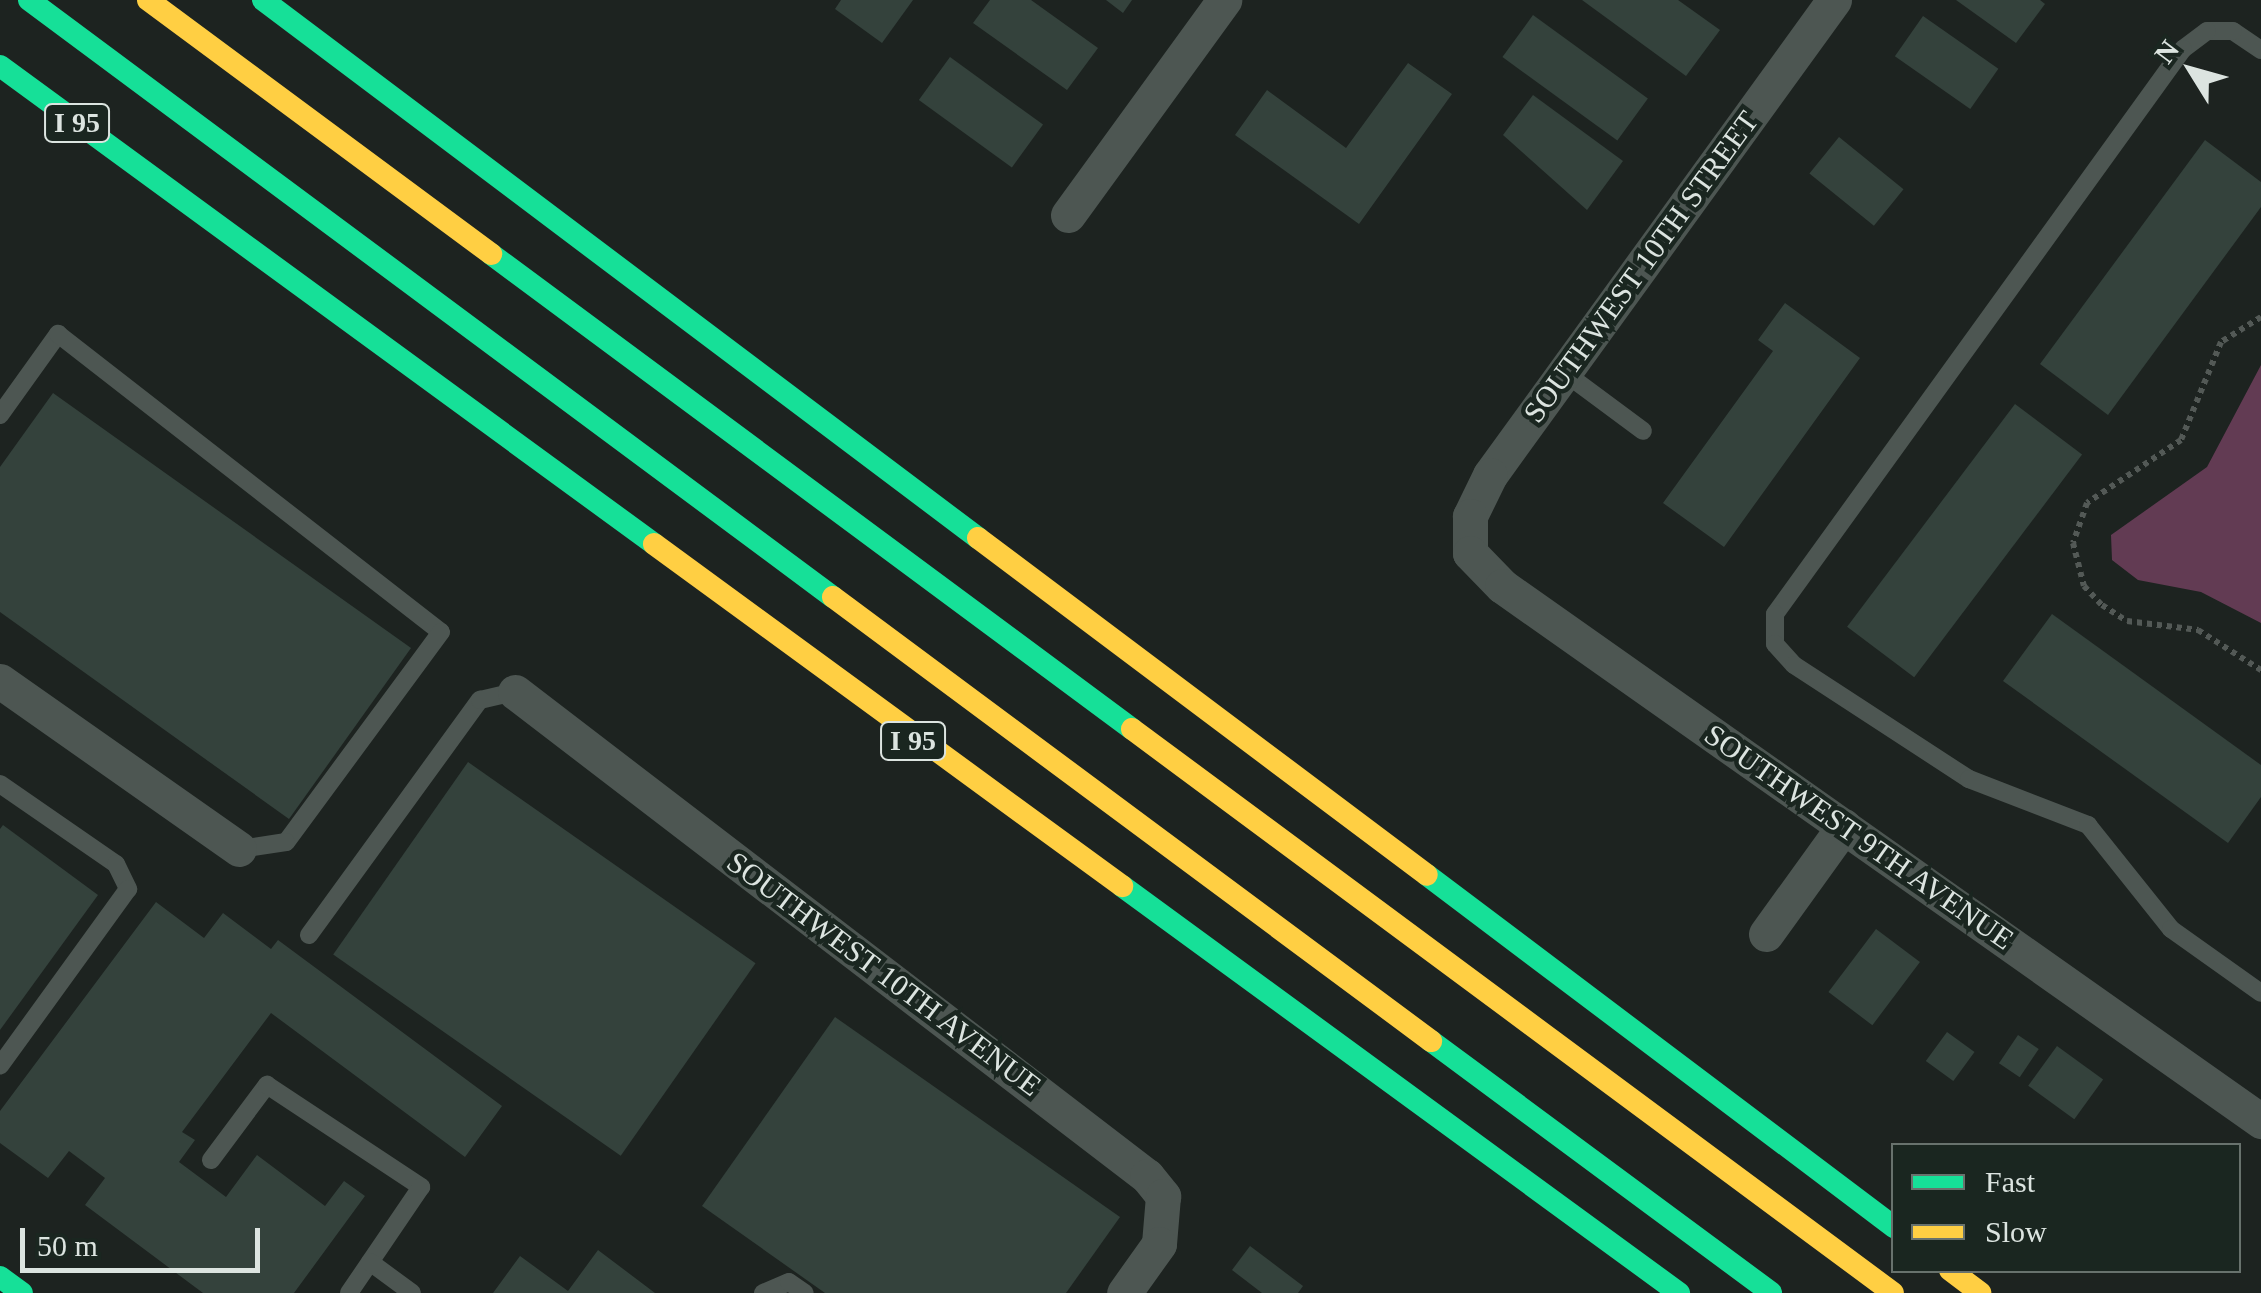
<!DOCTYPE html>
<style>
body{margin:0}
#map{position:relative;width:2261px;height:1293px;overflow:hidden;background:#1d2320;font-family:Georgia,serif}
div>[style]{position:absolute}
.water>*{inset:0;background:#623b53}
.building>*{inset:0;background:#34423c;transform-origin:0 0}
.path>*{height:6px;margin-top:-3px;transform-origin:0;background:repeating-linear-gradient(90deg,#535956 0 5px,transparent 0 10px)}
.lane>*{height:18px;margin:-9px;padding:0 9px;transform-origin:9px;border-radius:9px;background:#4d5652}
.street>*{height:35px;margin:-17.5px;padding:0 17.5px;transform-origin:17.5px;border-radius:17.5px;background:#4d5652}
.fast>*{height:22px;margin:-11px;padding:0 11px;transform-origin:11px;border-radius:11px;background:#16e098}
.slow>*{height:22px;margin:-11px;padding:0 11px;transform-origin:11px;border-radius:11px;background:#ffcf43}
span{translate:-50% -50%;white-space:nowrap;text-align:center;line-height:1.15;-webkit-text-stroke:9px #1a2620;paint-order:stroke}
.shield-label span{padding:2px 8px;background:#1a2620;border:2px solid;border-radius:8px;-webkit-text-stroke-width:0}
.shield-label{font-size:28px;color:#dce4e0;font-weight:700}
.street-label{font-size:30px;color:#dce4e0}
.legend{position:absolute;left:1891px;top:1143px;width:350px;height:130px;box-sizing:border-box;background:#1a2620;border:2px solid #68726d;margin:0;padding:12px 18px;list-style:none;font-size:30px;color:#dce4e0}
.legend li{display:flex;align-items:center;gap:20px;height:50px}
.legend b{width:50px;border:2px solid #68726d}
.north{position:absolute;left:2141px;top:20px;width:100px;height:100px;-webkit-text-stroke:8px #1a2620;paint-order:stroke;rotate:307deg;font-size:28px;font-weight:700;line-height:40px;text-align:center;color:#dce4e0}
.north::after{content:'';display:block;margin:auto;width:35px;height:45px;background:#dce4e0;clip-path:polygon(50% 0,100% 100%,50% 72%,0 100%)}
.scale{position:absolute;left:20px;top:1228px;width:240px;height:45px;box-sizing:border-box;border:5px solid #dce4e0;border-top:0;padding-left:12px;font-size:30px;line-height:35px;white-space:nowrap;color:#dce4e0;-webkit-text-stroke:8px #1a2620;paint-order:stroke}
</style>
<div id="map">
<div class="water">
<div style="clip-path:polygon(2261px 365px,2261px 623px,2201px 592px,2138px 580px,2112px 560px,2111px 535px,2207px 467px)"></div>
</div>
<div class="building">
<div style="clip-path:polygon(841px 0,913px 0,882px 43px,835px 9px)"></div>
<div style="clip-path:polygon(990px 0,1031px 0,1098px 48px,1067px 90px,973px 23px)"></div>
<div style="clip-path:polygon(1106px 0,1132px 0,1123px 13px)"></div>
<div style="clip-path:polygon(1582px 0,1678px 0,1720px 30px,1686px 76px)"></div>
<div style="clip-path:polygon(1956px 0,2040px 0,2045px 4px,2016px 43px)"></div>
<div style="left:1533px;top:15px;width:142px;height:52px;rotate:36deg"></div>
<div style="left:1923px;top:16px;width:92px;height:49px;rotate:35deg"></div>
<div style="left:950px;top:57px;width:115px;height:53px;rotate:36deg"></div>
<div style="clip-path:polygon(1408px 63px,1452px 94px,1359px 224px,1235px 135px,1267px 90px,1346px 148px)"></div>
<div style="clip-path:polygon(1533px 95px,1623px 161px,1587px 210px,1503px 135px)"></div>
<div style="left:1839px;top:137px;width:83px;height:47px;rotate:39deg"></div>
<div style="clip-path:polygon(2205px 140px,2261px 182px,2261px 207px,2108px 415px,2040px 364px)"></div>
<div style="clip-path:polygon(1785px 303px,1860px 358px,1724px 547px,1663px 503px,1773px 351px,1758px 340px)"></div>
<div style="clip-path:polygon(53px 393px,411px 648px,289px 819px,0 612px,0 467px)"></div>
<div style="left:2015px;top:404px;width:84px;height:279px;rotate:37deg"></div>
<div style="clip-path:polygon(2052px 614px,2261px 765px,2261px 797px,2228px 843px,2003px 681px)"></div>
<div style="left:468px;top:762px;width:351px;height:235px;rotate:35deg"></div>
<div style="clip-path:polygon(3px 825px,98px 895px,0 1030px,0 829px)"></div>
<div style="clip-path:polygon(156px 902px,204px 938px,223px 913px,271px 949px,278px 940px,502px 1106px,465px 1157px,271px 1013px,182px 1132px,195px 1140px,179px 1162px,226px 1197px,257px 1155px,325px 1206px,344px 1181px,365px 1196px,294px 1293px,203px 1293px,85px 1205px,105px 1178px,69px 1151px,48px 1178px,0 1143px,0 1111px)"></div>
<div style="left:1876px;top:929px;width:55px;height:79px;rotate:37deg"></div>
<div style="clip-path:polygon(835px 1017px,1120px 1217px,1066px 1293px,825px 1293px,702px 1206px)"></div>
<div style="left:1947px;top:1032px;width:34px;height:36px;rotate:36deg"></div>
<div style="left:2018px;top:1035px;width:25px;height:34px;rotate:34deg"></div>
<div style="left:2057px;top:1046px;width:57px;height:49px;rotate:36deg"></div>
<div style="clip-path:polygon(1250px 1246px,1303px 1286px,1298px 1293px,1262px 1293px,1232px 1270px)"></div>
<div style="clip-path:polygon(598px 1250px,655px 1293px,493px 1293px,520px 1256px,568px 1291px)"></div>
</div>
<div class="path">
<div style="left:2261px;top:317px;width:47px;rotate:148deg"></div>
<div style="left:2221px;top:342px;width:106px;rotate:112.2deg"></div>
<div style="left:2181px;top:440px;width:113px;rotate:146.2deg"></div>
<div style="left:2087px;top:503px;width:42px;rotate:109.3deg"></div>
<div style="left:2073px;top:543px;width:44px;rotate:75.7deg"></div>
<div style="left:2084px;top:586px;width:26px;rotate:47deg"></div>
<div style="left:2102px;top:605px;width:30px;rotate:33deg"></div>
<div style="left:2127px;top:621px;width:72px;rotate:7.2deg"></div>
<div style="left:2198px;top:630px;width:75px;rotate:32.4deg"></div>
</div>
<div class="lane">
<div style="left:2261px;top:50px;width:34px;rotate:-146deg"></div>
<div style="left:2233px;top:31px;width:26px;rotate:180deg"></div>
<div style="left:2207px;top:31px;width:30px;rotate:143deg"></div>
<div style="left:2183px;top:49px;width:697px;rotate:125.83deg"></div>
<div style="left:1775px;top:614px;width:30px;rotate:90deg"></div>
<div style="left:1775px;top:644px;width:28px;rotate:48deg"></div>
<div style="left:1794px;top:665px;width:209px;rotate:33.1deg"></div>
<div style="left:1969px;top:779px;width:128px;rotate:21.1deg"></div>
<div style="left:2088px;top:825px;width:133px;rotate:51.4deg"></div>
<div style="left:2171px;top:929px;width:110px;rotate:35.4deg"></div>
<div style="left:1565px;top:373px;width:97px;rotate:36.6deg"></div>
<div style="left:0;top:415px;width:100px;rotate:-54.4deg"></div>
<div style="left:58px;top:334px;width:485px;rotate:37.9deg"></div>
<div style="left:441px;top:632px;width:261px;rotate:126.4deg"></div>
<div style="left:286px;top:842px;width:48px;rotate:171.5deg"></div>
<div style="left:0;top:784px;width:141px;rotate:34.6deg"></div>
<div style="left:116px;top:864px;width:28px;rotate:64deg"></div>
<div style="left:128px;top:889px;width:218px;rotate:125.9deg"></div>
<div style="left:309px;top:935px;width:291px;rotate:-54deg"></div>
<div style="left:480px;top:700px;width:36px;rotate:-13deg"></div>
<div style="left:211px;top:1160px;width:94px;rotate:-53.3deg"></div>
<div style="left:267px;top:1085px;width:185px;rotate:33.5deg"></div>
<div style="left:421px;top:1187px;width:128px;rotate:124.2deg"></div>
<div style="left:370px;top:1262px;width:52px;rotate:36.4deg"></div>
<div style="left:763px;top:1293px;width:28px;rotate:-23deg"></div>
<div style="left:789px;top:1282px;width:19px;rotate:35deg"></div>
</div>
<div class="street">
<div style="left:1834px;top:0;width:586px;rotate:125.91deg"></div>
<div style="left:1490px;top:475px;width:46px;rotate:116deg"></div>
<div style="left:1470px;top:516px;width:37px;rotate:90deg"></div>
<div style="left:1470px;top:553px;width:46px;rotate:45.9deg"></div>
<div style="left:1502px;top:586px;width:929px;rotate:35.18deg"></div>
<div style="left:1068px;top:215px;width:266px;rotate:-54deg"></div>
<div style="left:0;top:681px;width:292px;rotate:35.1deg"></div>
<div style="left:515px;top:692px;width:796px;rotate:37.45deg"></div>
<div style="left:1147px;top:1176px;width:26px;rotate:51deg"></div>
<div style="left:1163px;top:1196px;width:48px;rotate:94.8deg"></div>
<div style="left:1159px;top:1244px;width:60px;rotate:125.5deg"></div>
<div style="left:1766px;top:934px;width:133px;rotate:-54.2deg"></div>
</div>
<div class="fast">
<div style="left:29px;top:0;width:1001px;rotate:36.6deg"></div>
<div style="left:263px;top:0;width:895px;rotate:36.96deg"></div>
<div style="left:0;top:66px;width:810px;rotate:36.16deg"></div>
<div style="left:491px;top:254px;width:798px;rotate:36.54deg"></div>
<div style="left:1427px;top:875px;width:585px;rotate:37.01deg"></div>
<div style="left:1122px;top:886px;width:690px;rotate:36.16deg"></div>
<div style="left:1431px;top:1041px;width:423px;rotate:36.5deg"></div>
<div style="left:0;top:1277px;width:27px;rotate:36deg"></div>
</div>
<div class="slow">
<div style="left:148px;top:0;width:427px;rotate:36.5deg"></div>
<div style="left:978px;top:538px;width:561px;rotate:36.89deg"></div>
<div style="left:654px;top:544px;width:580px;rotate:36.16deg"></div>
<div style="left:833px;top:597px;width:745px;rotate:36.59deg"></div>
<div style="left:1132px;top:729px;width:947px;rotate:36.54deg"></div>
<div style="left:1950px;top:1270px;width:38px;rotate:37deg"></div>
</div>
<div class="shield-label">
<span style="left:77px;top:123px">I 95</span>
<span style="left:913px;top:741px">I 95</span>
</div>
<div class="street-label">
<span style="left:1641px;top:267px;rotate:-54deg">SOUTHWEST 10TH STREET</span>
<span style="left:1859px;top:837px;rotate:35deg">SOUTHWEST 9TH AVENUE</span>
<span style="left:884px;top:974px;rotate:37deg">SOUTHWEST 10TH AVENUE</span>
</div>
<ul class="legend">
<li><b style="height:12px;background:#16e098"></b>Fast</li>
<li><b style="height:12px;background:#ffcf43"></b>Slow</li>
</ul>
<div class="north">N</div>
<div class="scale">50 m</div>
</div>
